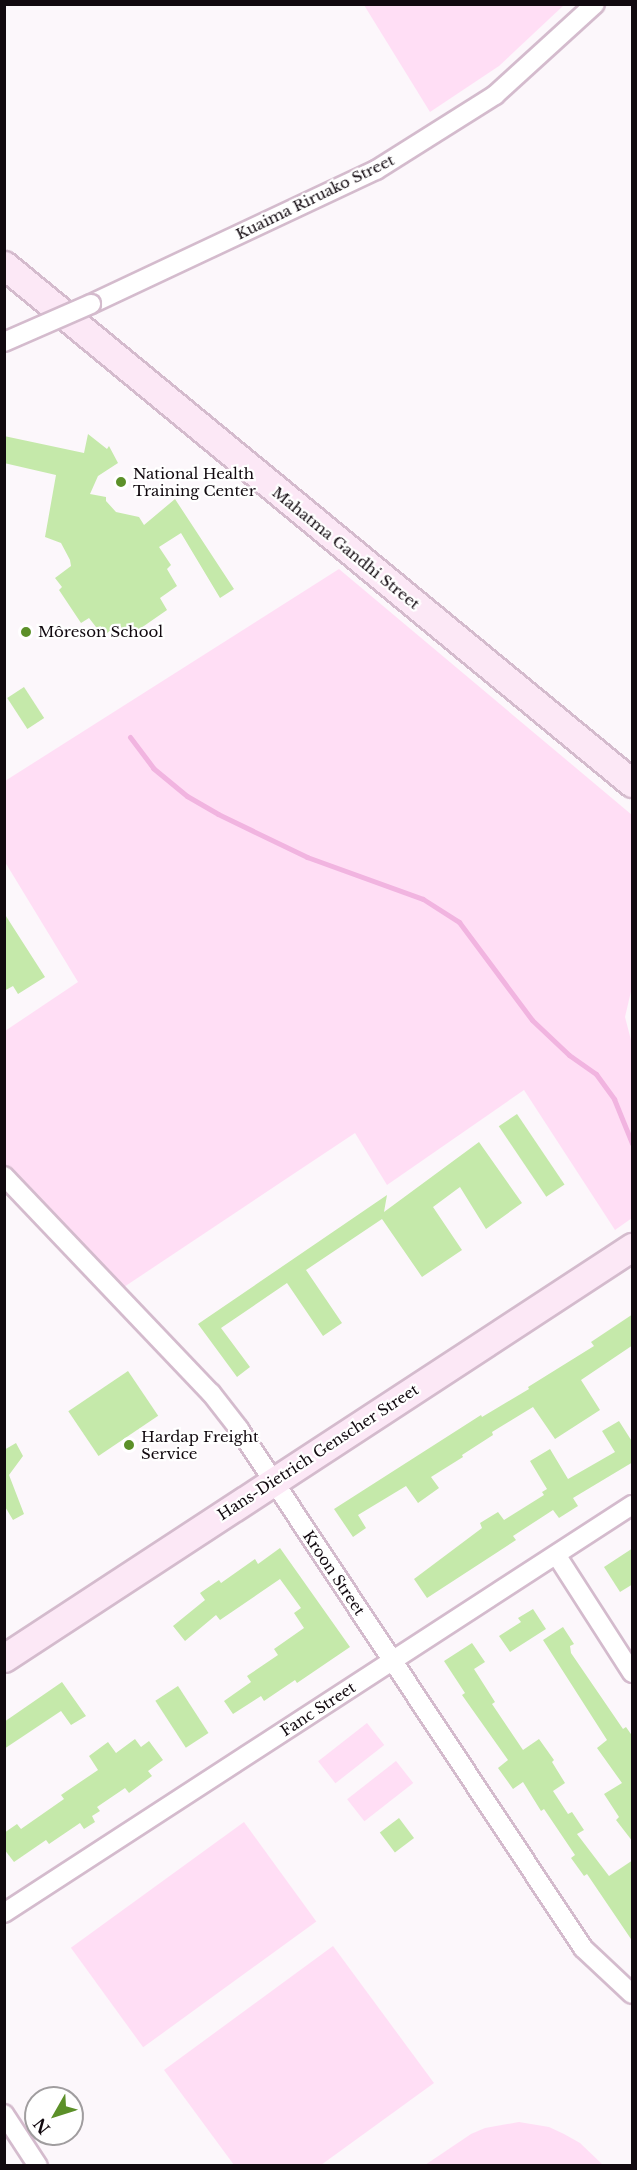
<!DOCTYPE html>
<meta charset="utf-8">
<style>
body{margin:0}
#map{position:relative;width:637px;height:2170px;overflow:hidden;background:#fcf7fb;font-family:"Libre Baskerville",serif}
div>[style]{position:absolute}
.green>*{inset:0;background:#ffdef5;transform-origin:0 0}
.stream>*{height:5px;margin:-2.5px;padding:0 2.5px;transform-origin:2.5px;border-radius:2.5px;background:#f1b4e0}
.building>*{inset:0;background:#c5e9aa;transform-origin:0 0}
.roads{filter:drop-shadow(2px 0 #d4bbcd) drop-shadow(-2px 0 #d4bbcd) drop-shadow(0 2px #d4bbcd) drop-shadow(0 -2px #d4bbcd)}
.street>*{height:18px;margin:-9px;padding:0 9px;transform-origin:9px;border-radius:9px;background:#fff}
.secondary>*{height:27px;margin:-13.5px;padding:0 13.5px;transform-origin:13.5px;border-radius:13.5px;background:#fce8f6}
.bridges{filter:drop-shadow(2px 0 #d4bbcd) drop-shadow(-2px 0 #d4bbcd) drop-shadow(0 2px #d4bbcd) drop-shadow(0 -2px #d4bbcd)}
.street-bridge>*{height:18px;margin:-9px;padding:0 9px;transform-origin:9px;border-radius:9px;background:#fff}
.dots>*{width:16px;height:16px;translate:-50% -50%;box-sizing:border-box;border:3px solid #fff;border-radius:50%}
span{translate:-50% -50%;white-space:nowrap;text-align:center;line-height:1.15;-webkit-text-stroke:4.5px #fff;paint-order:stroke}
.street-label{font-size:15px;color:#11090f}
.poi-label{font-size:15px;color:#11090f}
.left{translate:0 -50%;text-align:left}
.frame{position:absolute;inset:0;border:6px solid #11090f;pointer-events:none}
.north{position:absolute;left:24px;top:2086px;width:60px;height:60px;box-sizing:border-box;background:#fff;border:2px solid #a09d9f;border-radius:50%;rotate:231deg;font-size:16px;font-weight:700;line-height:24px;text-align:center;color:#11090f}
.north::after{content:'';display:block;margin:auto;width:21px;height:27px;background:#5c9029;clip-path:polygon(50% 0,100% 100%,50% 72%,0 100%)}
</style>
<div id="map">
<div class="green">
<div style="clip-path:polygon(364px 5px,564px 5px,499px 66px,430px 112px)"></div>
<div style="clip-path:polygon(339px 569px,632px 815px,632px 987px,625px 1017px,632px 1044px,632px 1218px,615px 1230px,524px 1090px,387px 1185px,355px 1133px,115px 1293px,5px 1176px,5px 1031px,78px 982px,5px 862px,5px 781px)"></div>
<div style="left:367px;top:1723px;width:28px;height:62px;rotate:52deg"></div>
<div style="left:396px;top:1761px;width:28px;height:62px;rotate:52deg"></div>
<div style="left:244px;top:1822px;width:123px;height:214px;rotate:54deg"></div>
<div style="clip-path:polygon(333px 1946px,434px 2083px,321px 2165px,234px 2165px,164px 2070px)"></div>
<div style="clip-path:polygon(519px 2122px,549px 2127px,564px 2134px,580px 2143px,603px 2165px,425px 2165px,471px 2134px,485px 2128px)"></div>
</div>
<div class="stream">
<div style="left:130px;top:737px;width:39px;rotate:53deg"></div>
<div style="left:153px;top:768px;width:44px;rotate:39.5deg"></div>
<div style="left:187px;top:796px;width:36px;rotate:30deg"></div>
<div style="left:218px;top:814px;width:99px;rotate:25.8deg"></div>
<div style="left:307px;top:857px;width:123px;rotate:19.9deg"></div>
<div style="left:423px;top:899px;width:43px;rotate:32.6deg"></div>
<div style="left:459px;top:922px;width:122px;rotate:53.3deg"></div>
<div style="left:532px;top:1020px;width:51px;rotate:43.4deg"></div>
<div style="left:569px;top:1055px;width:33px;rotate:35deg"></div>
<div style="left:596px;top:1074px;width:31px;rotate:54deg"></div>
<div style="left:614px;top:1099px;width:48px;rotate:67.8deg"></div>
</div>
<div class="building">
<div style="clip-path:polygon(88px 434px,107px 449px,109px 446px,118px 463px,98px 476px,90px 494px,106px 497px,106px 501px,116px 512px,139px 517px,144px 525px,175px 499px,234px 589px,220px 598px,181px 533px,159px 547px,171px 565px,167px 569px,177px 586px,160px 598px,167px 610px,128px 637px,119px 624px,103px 636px,89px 618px,81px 623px,59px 590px,62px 587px,55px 578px,71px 566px,70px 560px,61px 543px,45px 537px,56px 475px,4px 463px,4px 436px,84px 453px)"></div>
<div style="left:24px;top:687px;width:37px;height:20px;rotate:57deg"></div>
<div style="clip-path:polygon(4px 913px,45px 977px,18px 994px,13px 986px,4px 991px)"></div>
<div style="left:517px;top:1114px;width:85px;height:22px;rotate:56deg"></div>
<div style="clip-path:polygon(479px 1142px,522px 1203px,486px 1229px,460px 1187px,433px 1207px,462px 1250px,422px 1277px,382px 1219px,306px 1270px,342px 1323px,323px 1336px,287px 1283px,221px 1328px,250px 1367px,237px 1377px,198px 1324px,387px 1195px,384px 1212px)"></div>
<div style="clip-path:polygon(633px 1314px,633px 1345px,581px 1380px,600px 1410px,555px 1439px,533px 1407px,492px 1432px,493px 1435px,462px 1455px,463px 1457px,431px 1477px,439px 1488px,418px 1503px,406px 1486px,358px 1515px,366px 1528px,353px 1537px,334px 1509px,481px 1415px,482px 1417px,529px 1389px,528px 1387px,594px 1346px,591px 1342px)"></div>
<div style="left:128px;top:1371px;width:54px;height:72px;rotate:56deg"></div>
<div style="clip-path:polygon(619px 1421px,633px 1443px,633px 1462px,573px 1498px,578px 1506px,559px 1518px,553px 1510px,513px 1536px,516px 1540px,427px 1598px,414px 1579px,482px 1528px,480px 1523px,498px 1512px,504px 1520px,544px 1495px,542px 1492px,547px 1489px,530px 1461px,550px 1449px,568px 1479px,615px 1452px,602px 1431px)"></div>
<div style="clip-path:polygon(16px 1443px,23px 1456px,9px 1475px,24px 1514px,13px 1520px,4px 1505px,4px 1450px)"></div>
<div style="clip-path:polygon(280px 1548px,350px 1647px,297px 1683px,295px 1680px,264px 1701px,261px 1696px,233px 1714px,224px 1701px,251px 1682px,247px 1676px,278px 1655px,274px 1649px,304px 1628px,294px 1613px,301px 1608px,280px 1579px,220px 1620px,216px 1615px,185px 1641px,173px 1626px,205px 1600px,200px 1593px,219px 1580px,221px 1583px,255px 1559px,258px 1564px)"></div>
<div style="clip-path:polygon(633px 1548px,633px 1584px,620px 1592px,604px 1567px)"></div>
<div style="clip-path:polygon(533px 1609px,546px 1629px,510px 1652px,499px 1636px,521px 1622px,518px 1618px)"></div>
<div style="clip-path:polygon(563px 1627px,574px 1644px,570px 1646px,571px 1653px,623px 1729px,626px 1727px,633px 1737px,633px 1842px,616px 1820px,619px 1817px,604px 1794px,622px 1783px,597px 1748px,607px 1740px,543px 1640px)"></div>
<div style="clip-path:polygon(472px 1643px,485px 1662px,474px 1669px,495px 1702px,492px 1704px,523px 1750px,539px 1739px,554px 1760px,552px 1762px,565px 1783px,553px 1791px,568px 1814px,572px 1812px,584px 1830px,577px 1834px,609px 1876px,633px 1860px,633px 1942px,587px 1874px,584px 1876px,571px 1858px,575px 1855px,544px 1809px,541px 1811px,523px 1782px,513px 1789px,498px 1768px,508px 1760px,462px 1695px,465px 1693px,444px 1661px)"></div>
<div style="clip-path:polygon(62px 1682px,86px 1716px,71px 1725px,61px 1711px,4px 1749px,4px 1722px)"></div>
<div style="left:178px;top:1686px;width:56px;height:27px;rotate:57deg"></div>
<div style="clip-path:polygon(135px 1739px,141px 1747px,149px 1741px,163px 1760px,148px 1771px,152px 1776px,129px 1793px,125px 1788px,97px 1807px,100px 1811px,92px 1816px,95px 1822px,84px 1829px,80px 1823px,49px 1844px,46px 1840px,14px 1862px,4px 1849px,4px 1833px,17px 1824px,21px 1829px,64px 1799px,61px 1795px,98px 1770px,89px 1756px,108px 1742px,116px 1753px)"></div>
<div style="left:399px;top:1818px;width:25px;height:24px;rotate:53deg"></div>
</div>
<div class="roads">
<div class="street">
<div style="left:91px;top:304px;width:315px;rotate:-25.2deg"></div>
<div style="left:376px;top:170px;width:141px;rotate:-32.2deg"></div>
<div style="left:495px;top:95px;width:135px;rotate:-42.3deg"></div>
<div style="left:4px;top:1176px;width:300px;rotate:46.4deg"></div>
<div style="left:211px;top:1393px;width:46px;rotate:52.1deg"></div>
<div style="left:239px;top:1429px;width:623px;rotate:56.46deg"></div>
<div style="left:583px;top:1948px;width:67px;rotate:43.2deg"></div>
<div style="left:557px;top:1556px;width:139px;rotate:57.3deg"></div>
<div style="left:4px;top:1913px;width:749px;rotate:-33.01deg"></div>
<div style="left:4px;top:2114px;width:62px;rotate:56.8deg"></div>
</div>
<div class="secondary">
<div style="left:4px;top:265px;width:814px;rotate:39.52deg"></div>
<div style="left:4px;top:1658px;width:751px;rotate:-33.2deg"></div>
</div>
</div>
<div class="bridges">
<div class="street-bridge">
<div style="left:4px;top:342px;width:95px;rotate:-23.6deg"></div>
</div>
</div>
<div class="dots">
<div style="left:121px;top:482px;background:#5c9029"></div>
<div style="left:26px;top:632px;background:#5c9029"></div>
<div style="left:129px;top:1445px;background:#5c9029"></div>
</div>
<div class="street-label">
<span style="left:315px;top:197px;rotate:-26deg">Kuaima Riruako Street</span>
<span style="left:346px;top:548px;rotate:39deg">Mahatma Gandhi Street</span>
<span style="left:318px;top:1452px;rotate:-33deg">Hans-Dietrich Genscher Street</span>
<span style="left:334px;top:1573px;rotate:56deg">Kroon Street</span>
<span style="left:318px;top:1709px;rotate:-33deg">Fanc Street</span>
</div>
<div class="poi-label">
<span class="left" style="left:133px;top:482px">National Health<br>Training Center</span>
<span class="left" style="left:38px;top:632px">Môreson School</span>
<span class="left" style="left:141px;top:1445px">Hardap Freight<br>Service</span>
</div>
<div class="frame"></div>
<div class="north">N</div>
</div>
